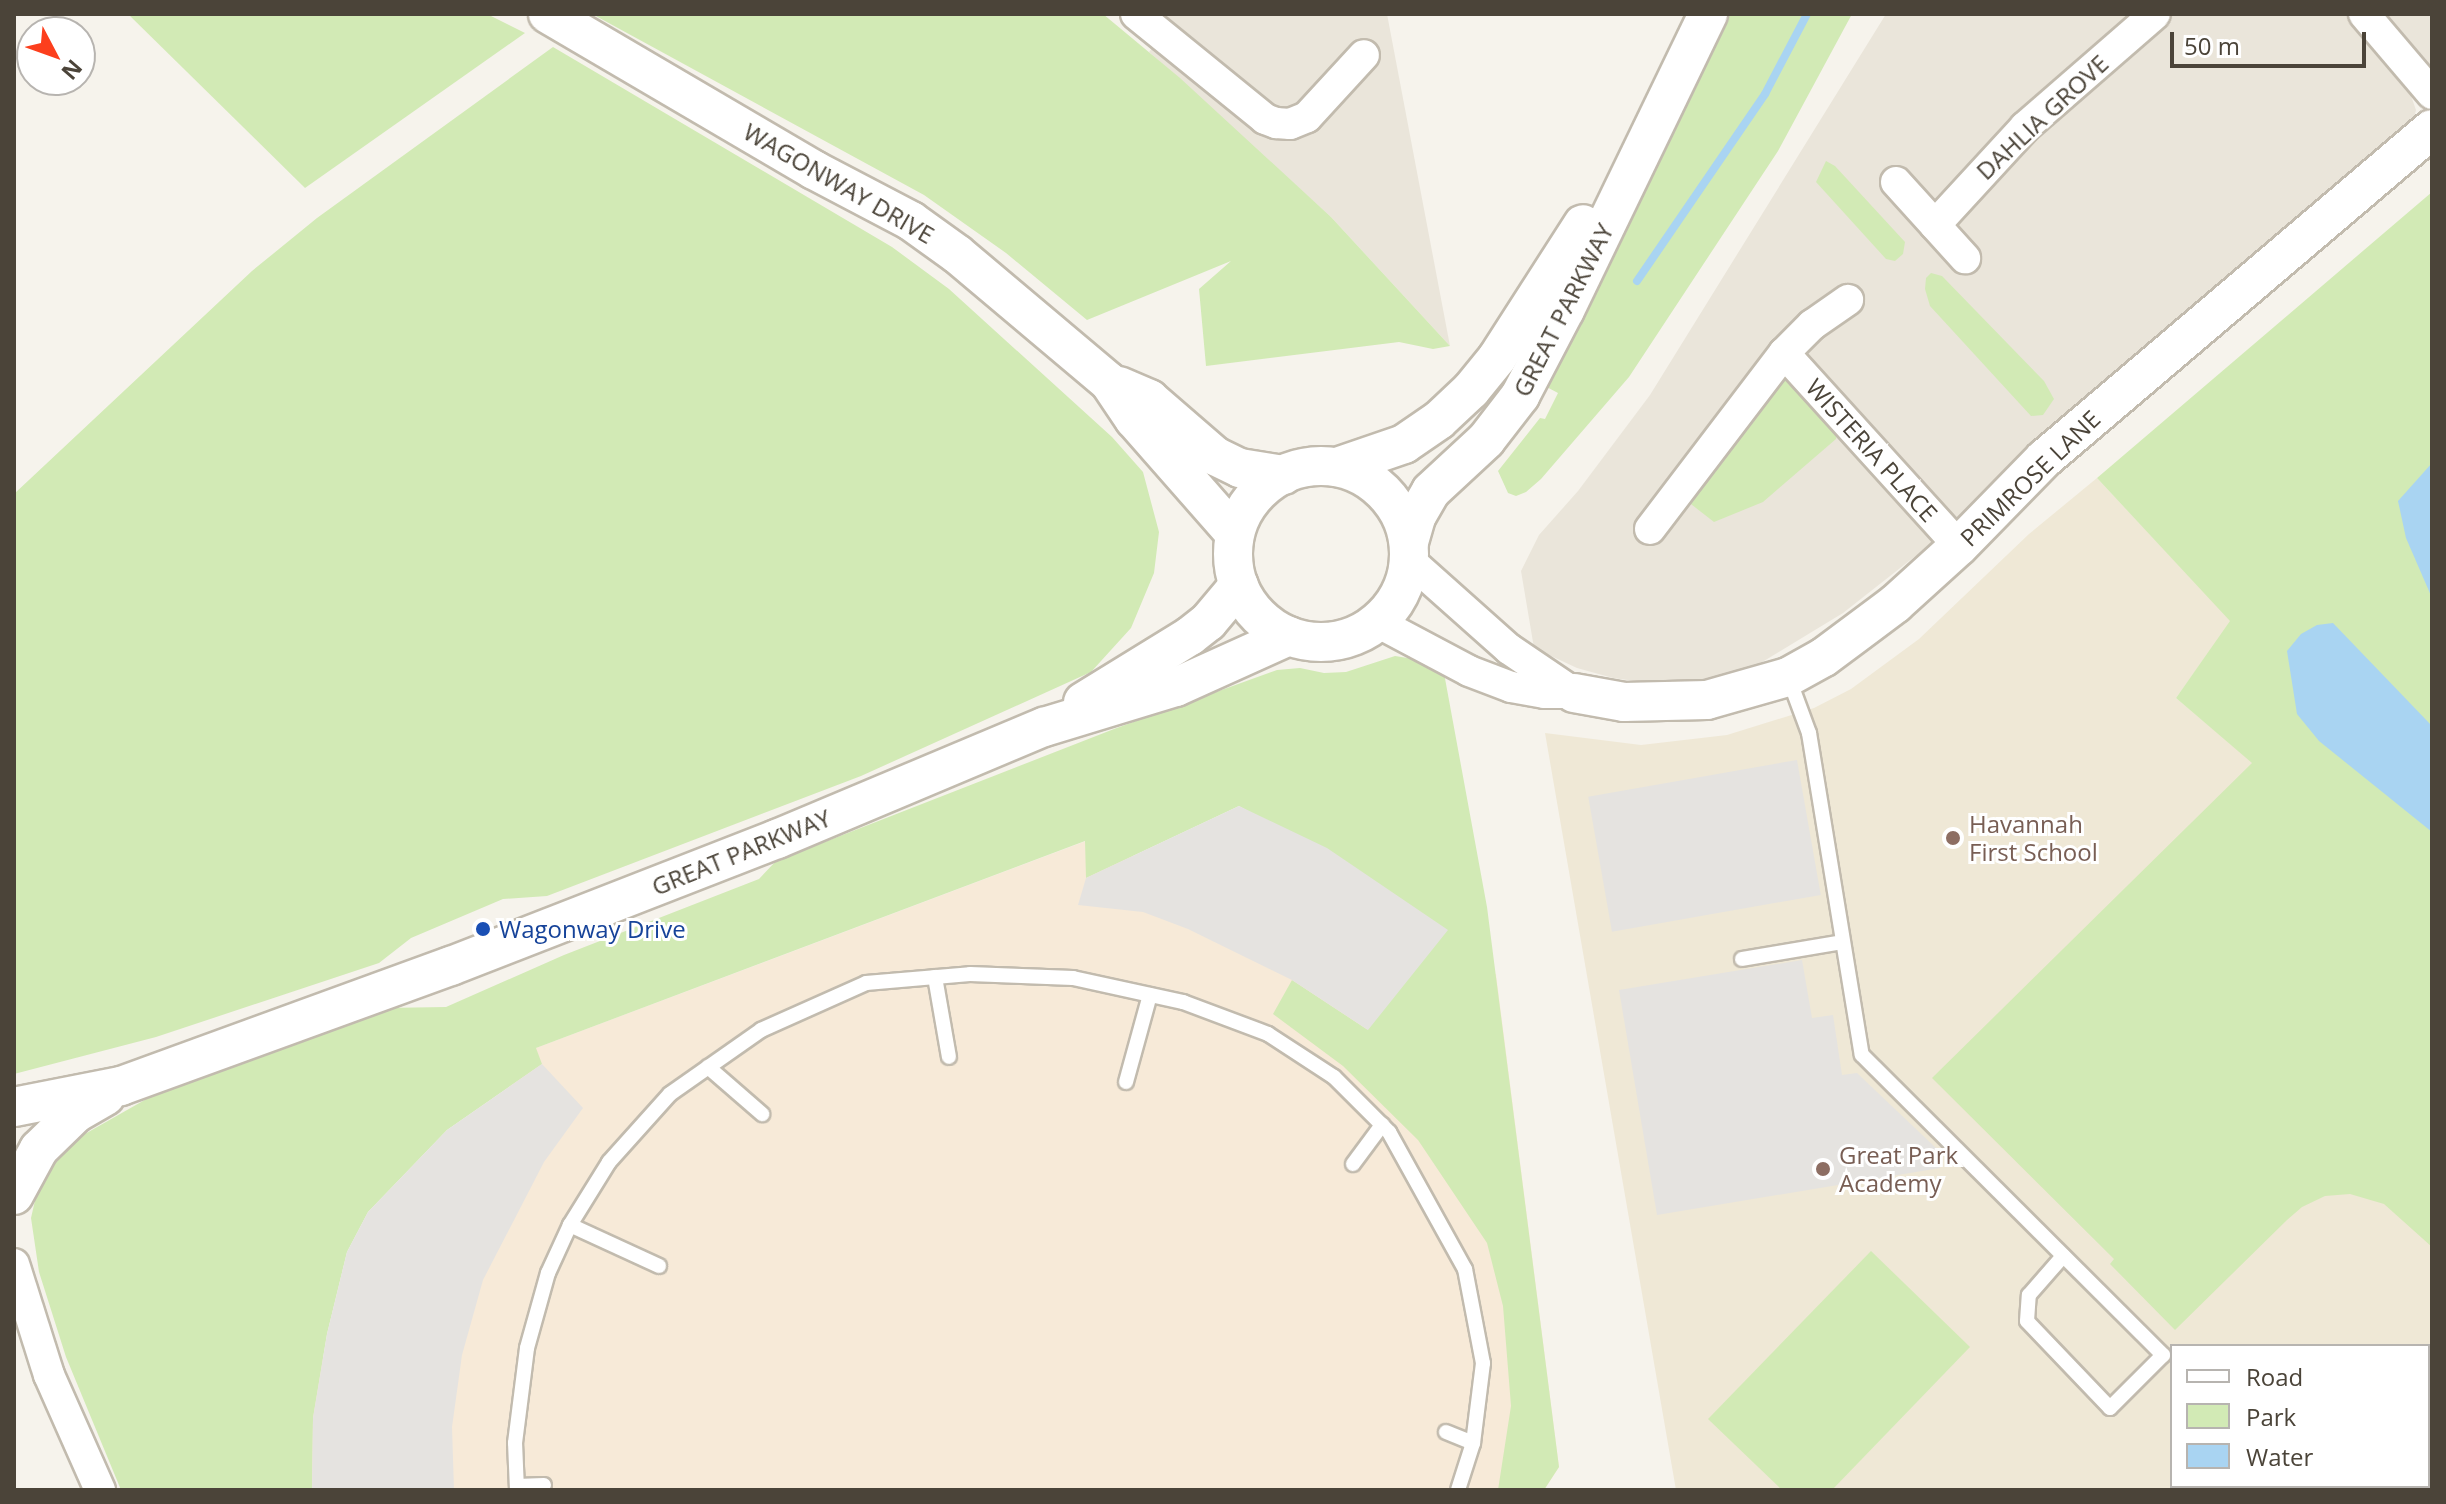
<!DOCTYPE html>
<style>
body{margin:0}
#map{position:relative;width:2446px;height:1504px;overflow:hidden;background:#f6f3ec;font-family:"Open Sans",sans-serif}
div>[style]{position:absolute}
.residential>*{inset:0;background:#eae5da}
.commercial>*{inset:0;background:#f7ead8}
.education>*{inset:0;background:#efe8d6}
.green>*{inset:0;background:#d2eab5}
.parking>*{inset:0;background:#e5e3e0;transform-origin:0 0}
.water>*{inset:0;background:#a9d4f2}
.stream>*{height:8px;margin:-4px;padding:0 4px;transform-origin:4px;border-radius:4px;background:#a9d4f2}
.roads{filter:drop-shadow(2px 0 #c2bbae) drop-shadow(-2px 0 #c2bbae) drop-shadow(0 2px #c2bbae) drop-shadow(0 -2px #c2bbae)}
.service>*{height:14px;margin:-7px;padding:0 7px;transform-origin:7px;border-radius:7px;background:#fff}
.minor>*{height:30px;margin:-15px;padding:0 15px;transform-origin:15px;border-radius:15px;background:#fff}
.tertiary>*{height:38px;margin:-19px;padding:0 19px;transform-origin:19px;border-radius:19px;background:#fff}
.tertiary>.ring{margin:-19px;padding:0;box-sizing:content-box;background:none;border:38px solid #fff;border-radius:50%}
.dots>*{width:22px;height:22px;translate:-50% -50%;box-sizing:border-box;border:4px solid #fff;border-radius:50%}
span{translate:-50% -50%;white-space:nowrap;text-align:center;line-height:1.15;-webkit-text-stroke:6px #fff;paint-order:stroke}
.street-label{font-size:24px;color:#4b4439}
.education-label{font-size:24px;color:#785e54}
.left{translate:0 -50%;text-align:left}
.transit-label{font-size:24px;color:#164399}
.frame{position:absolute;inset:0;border:16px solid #4b4439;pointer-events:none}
.legend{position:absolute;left:2170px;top:1344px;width:260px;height:144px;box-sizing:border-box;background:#fff;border:2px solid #b7b4b0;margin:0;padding:10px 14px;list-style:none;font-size:24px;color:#4b4439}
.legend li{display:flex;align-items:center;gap:16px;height:40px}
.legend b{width:40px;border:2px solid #b7b4b0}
.north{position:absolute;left:16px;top:16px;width:80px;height:80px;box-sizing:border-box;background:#fff;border:2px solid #b7b4b0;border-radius:50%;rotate:131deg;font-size:22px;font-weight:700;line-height:32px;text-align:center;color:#4b4439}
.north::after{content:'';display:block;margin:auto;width:28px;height:36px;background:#fc3f1d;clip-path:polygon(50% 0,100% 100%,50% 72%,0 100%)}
.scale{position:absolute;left:2170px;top:32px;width:196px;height:36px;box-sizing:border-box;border:4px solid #4b4439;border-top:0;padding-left:10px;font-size:24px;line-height:28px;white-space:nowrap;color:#4b4439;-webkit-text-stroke:6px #fff;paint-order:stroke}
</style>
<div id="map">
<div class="residential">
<div style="clip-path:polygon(1152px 14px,1387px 14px,1450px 346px,1331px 217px,1149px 52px,1169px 29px)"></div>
<div style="clip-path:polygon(1886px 14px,2432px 14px,2432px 69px,2416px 53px,2394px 73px,2410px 93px,2416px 110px,2409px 136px,1918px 554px,1843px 613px,1754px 667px,1690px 682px,1650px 683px,1613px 678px,1577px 668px,1534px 648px,1521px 571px,1539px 535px,1578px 491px,1650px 395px)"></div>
</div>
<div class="commercial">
<div style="clip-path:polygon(1086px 841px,1496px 974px,1559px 1467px,1544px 1490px,233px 1490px,536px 1048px)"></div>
</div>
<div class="education">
<div style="clip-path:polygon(evenodd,2097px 478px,2231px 621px,2176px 698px,2432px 914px,2432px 1490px,1676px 1490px,1545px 733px,1641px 745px,1727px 735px,1814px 708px,1851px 689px,1919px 639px,2029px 534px,2097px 478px,2172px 1346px,2428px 1346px,2428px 1486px,2172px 1486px,2172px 1346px)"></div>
</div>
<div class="green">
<div style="clip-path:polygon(128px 14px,487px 14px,525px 33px,305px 188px)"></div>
<div style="clip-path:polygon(1103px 14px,1180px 78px,1331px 217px,1450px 346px,1433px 349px,1399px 342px,1206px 366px,1199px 289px,1231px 261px,1087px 320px,1006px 253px,924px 195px,594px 15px)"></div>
<div style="clip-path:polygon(1726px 14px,1852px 14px,1778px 151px,1629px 377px,1541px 479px,1526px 492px,1516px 496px,1508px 493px,1498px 471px,1540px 418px,1545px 419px,1558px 393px,1541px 384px)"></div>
<div style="clip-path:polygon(553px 47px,892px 247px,949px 289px,1112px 437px,1143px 472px,1159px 532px,1154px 573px,1131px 628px,1091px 672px,861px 776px,547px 896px,503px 899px,411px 938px,379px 963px,156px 1037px,14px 1074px,14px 494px,252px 271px,317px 218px)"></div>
<div style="clip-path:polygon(1826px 161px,1835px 166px,1905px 242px,1903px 254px,1895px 261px,1886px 259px,1816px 182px)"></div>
<div style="clip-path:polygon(2432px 192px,2432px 1247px,2384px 1204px,2350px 1194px,2325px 1196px,2302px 1207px,2287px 1220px,2175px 1330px,2110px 1264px,2114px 1259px,1932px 1078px,2252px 763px,2176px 698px,2230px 621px,2097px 478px)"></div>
<div style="clip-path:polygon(1931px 273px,1942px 276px,2044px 381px,2054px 399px,2043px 415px,2031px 416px,1930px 306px,1925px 289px,1926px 278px)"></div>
<div style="clip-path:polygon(1776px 378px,1792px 380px,1838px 430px,1836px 439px,1763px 502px,1714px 522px,1687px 501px)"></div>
<div style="clip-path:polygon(1395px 656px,1420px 660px,1444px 673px,1487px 907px,1559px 1467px,1544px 1490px,1498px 1490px,1511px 1406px,1503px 1306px,1487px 1243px,1418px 1140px,1343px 1066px,1273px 1014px,1292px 980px,1368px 1030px,1257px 816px,1239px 806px,1086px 878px,1085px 841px,536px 1048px,542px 1064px,447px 1130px,368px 1212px,347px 1252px,327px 1334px,313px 1418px,312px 1490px,121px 1490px,66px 1357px,39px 1272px,31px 1218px,39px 1183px,69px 1143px,164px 1089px,383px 1008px,446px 1007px,564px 955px,759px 879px,776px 861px,1114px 729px,1277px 670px,1300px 668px,1324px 673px,1346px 672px)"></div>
<div style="clip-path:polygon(1871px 1251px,1970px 1347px,1832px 1490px,1782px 1490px,1708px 1419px)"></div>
<div style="clip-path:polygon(2432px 1423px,2432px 1490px,2365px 1490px,2369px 1486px,2428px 1486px,2428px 1427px)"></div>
</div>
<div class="parking">
<div style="left:1797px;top:760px;width:137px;height:212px;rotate:80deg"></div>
<div style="clip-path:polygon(1239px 806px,1327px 848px,1448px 930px,1368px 1030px,1292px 980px,1188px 929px,1143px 912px,1078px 905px,1086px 878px)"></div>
<div style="clip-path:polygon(1802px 960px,1812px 1018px,1833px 1015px,1842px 1075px,1857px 1073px,1937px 1149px,1940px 1168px,1657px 1215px,1619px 990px)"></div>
<div style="clip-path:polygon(542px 1064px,583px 1108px,544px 1162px,483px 1280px,462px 1355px,452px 1427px,454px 1490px,312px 1490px,313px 1418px,327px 1334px,347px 1252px,368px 1212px,447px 1130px)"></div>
</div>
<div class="water">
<div style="clip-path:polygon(2432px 463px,2432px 598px,2406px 538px,2398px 501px)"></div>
<div style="clip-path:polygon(2333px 623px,2432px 726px,2432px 832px,2319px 741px,2297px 714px,2287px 651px,2301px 634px,2317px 625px)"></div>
</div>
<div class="stream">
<div style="left:1637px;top:281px;width:227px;rotate:-55.6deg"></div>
<div style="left:1765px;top:94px;width:90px;rotate:-62.3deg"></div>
</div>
<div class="roads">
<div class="service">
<div style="left:1789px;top:679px;width:58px;rotate:69.7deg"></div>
<div style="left:1809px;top:733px;width:326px;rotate:80.7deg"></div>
<div style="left:1862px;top:1055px;width:425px;rotate:44.9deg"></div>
<div style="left:2163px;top:1355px;width:75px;rotate:135deg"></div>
<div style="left:2110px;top:1408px;width:120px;rotate:-133.7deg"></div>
<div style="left:2027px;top:1321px;width:26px;rotate:-86deg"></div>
<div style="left:2029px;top:1295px;width:52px;rotate:-48.9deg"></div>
<div style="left:1742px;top:959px;width:102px;rotate:-9.6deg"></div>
<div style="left:935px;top:977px;width:81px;rotate:80.1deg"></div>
<div style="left:708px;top:1067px;width:72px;rotate:41deg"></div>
<div style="left:1126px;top:1082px;width:90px;rotate:-74.6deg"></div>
<div style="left:1353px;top:1164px;width:49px;rotate:-53.4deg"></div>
<div style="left:570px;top:1225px;width:98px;rotate:24.7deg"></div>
<div style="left:1446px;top:1432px;width:29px;rotate:22deg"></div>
<div style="left:517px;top:1486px;width:27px;rotate:-2deg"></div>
<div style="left:517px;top:1490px;width:47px;rotate:-92.4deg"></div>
<div style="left:515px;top:1443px;width:96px;rotate:-82.8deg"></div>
<div style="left:527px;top:1348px;width:78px;rotate:-74.4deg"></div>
<div style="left:548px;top:1273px;width:53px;rotate:-65.4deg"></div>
<div style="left:570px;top:1225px;width:74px;rotate:-58.2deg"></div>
<div style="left:609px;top:1162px;width:91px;rotate:-48.1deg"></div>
<div style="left:670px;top:1094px;width:111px;rotate:-35.1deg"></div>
<div style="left:761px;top:1030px;width:115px;rotate:-24.1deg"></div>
<div style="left:866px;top:983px;width:104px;rotate:-4.9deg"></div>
<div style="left:970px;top:974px;width:103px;rotate:2.2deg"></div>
<div style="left:1073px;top:978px;width:113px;rotate:12.3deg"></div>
<div style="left:1183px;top:1002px;width:91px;rotate:20.6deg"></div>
<div style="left:1268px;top:1034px;width:79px;rotate:33.1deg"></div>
<div style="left:1334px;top:1077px;width:78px;rotate:45deg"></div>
<div style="left:1389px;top:1132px;width:157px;rotate:61deg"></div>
<div style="left:1465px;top:1269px;width:96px;rotate:79.2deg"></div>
<div style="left:1483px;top:1363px;width:81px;rotate:97.1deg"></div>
<div style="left:1473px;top:1443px;width:49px;rotate:107.7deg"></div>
</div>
<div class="minor">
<div style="left:1136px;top:14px;width:166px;rotate:39.1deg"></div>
<div style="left:1265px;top:119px;width:12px;rotate:20deg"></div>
<div style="left:1276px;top:123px;width:14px;rotate:4deg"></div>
<div style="left:1290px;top:124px;width:18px;rotate:-22deg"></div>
<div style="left:1307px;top:117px;width:84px;rotate:-47.4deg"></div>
<div style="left:2364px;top:14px;width:105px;rotate:49.6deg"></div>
<div style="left:1896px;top:182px;width:103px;rotate:47.8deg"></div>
<div style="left:1935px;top:225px;width:133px;rotate:-47.4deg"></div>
<div style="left:2025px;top:127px;width:172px;rotate:-41deg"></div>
<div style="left:1784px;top:353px;width:261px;rotate:47.8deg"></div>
<div style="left:1650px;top:529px;width:221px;rotate:-52.7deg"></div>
<div style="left:1784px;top:353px;width:40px;rotate:-45deg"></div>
<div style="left:1812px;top:325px;width:44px;rotate:-34.8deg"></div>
<div style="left:1409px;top:560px;width:134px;rotate:41.7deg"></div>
<div style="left:1509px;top:649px;width:78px;rotate:34.1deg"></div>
<div style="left:1377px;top:622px;width:104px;rotate:28deg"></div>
<div style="left:1469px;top:671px;width:45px;rotate:20.9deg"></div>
<div style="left:1511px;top:687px;width:34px;rotate:10deg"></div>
<div style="left:1544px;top:693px;width:30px"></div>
<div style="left:14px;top:1264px;width:116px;rotate:72.5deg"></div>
<div style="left:49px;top:1375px;width:126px;rotate:66.1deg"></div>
</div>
<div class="tertiary">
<div style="left:548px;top:14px;width:308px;rotate:30.4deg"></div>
<div style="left:814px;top:170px;width:110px;rotate:27.7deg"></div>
<div style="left:911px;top:221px;width:57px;rotate:35.7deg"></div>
<div style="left:957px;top:254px;width:199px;rotate:40.1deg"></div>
<div style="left:1109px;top:382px;width:45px;rotate:56deg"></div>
<div style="left:1134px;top:419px;width:152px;rotate:48.7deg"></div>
<div style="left:1119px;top:386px;width:33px;rotate:23deg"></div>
<div style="left:1149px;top:399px;width:87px;rotate:40.8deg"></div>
<div style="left:1215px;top:456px;width:28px;rotate:26deg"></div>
<div style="left:1240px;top:468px;width:44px;rotate:9.2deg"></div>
<div class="ring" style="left:1233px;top:466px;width:138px;height:138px"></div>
<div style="left:1337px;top:467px;width:71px;rotate:-18.9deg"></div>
<div style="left:1404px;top:444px;width:42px;rotate:-34.4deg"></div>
<div style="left:1439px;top:420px;width:44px;rotate:-43.2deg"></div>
<div style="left:1471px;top:390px;width:41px;rotate:-50.9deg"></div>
<div style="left:1497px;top:358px;width:159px;rotate:-57.3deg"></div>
<div style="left:1409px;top:542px;width:26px;rotate:-74deg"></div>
<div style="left:1416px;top:517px;width:30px;rotate:-60deg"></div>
<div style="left:1431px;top:491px;width:75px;rotate:-42.8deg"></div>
<div style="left:1486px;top:440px;width:56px;rotate:-52.3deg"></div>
<div style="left:1520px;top:396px;width:97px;rotate:-62.4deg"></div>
<div style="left:1565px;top:310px;width:329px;rotate:-64.2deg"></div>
<div style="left:1574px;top:693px;width:51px;rotate:10.2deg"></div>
<div style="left:1624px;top:702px;width:83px;rotate:-1.4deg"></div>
<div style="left:1707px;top:700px;width:84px;rotate:-15.9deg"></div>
<div style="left:1788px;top:677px;width:41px;rotate:-29.1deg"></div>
<div style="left:1824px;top:657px;width:89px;rotate:-36.7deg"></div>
<div style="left:1895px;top:604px;width:86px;rotate:-42.2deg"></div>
<div style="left:1959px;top:546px;width:122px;rotate:-45.7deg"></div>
<div style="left:2044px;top:459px;width:509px;rotate:-40.38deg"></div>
<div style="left:1083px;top:702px;width:126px;rotate:-31.7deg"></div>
<div style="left:1190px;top:636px;width:23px;rotate:-38deg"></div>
<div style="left:1208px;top:622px;width:48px;rotate:-50deg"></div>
<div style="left:14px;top:1107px;width:109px;rotate:-11.1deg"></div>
<div style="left:121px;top:1086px;width:351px;rotate:-20deg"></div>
<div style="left:451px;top:966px;width:350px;rotate:-21.3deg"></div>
<div style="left:777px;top:839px;width:290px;rotate:-22.8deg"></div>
<div style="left:1044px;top:727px;width:138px;rotate:-16.9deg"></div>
<div style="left:1176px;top:687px;width:124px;rotate:-24.3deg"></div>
<div style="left:14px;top:1195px;width:52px;rotate:-61.5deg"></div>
<div style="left:39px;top:1149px;width:52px;rotate:-44.2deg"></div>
<div style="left:76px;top:1113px;width:34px;rotate:-30deg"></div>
</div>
</div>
<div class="dots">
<div style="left:1953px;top:838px;background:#8d6e63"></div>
<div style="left:483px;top:929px;background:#1a4fb4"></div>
<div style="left:1823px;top:1169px;background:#8d6e63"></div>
</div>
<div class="street-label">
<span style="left:2042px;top:117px;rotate:-43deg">DAHLIA GROVE</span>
<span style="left:839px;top:183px;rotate:30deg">WAGONWAY DRIVE</span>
<span style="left:1563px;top:310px;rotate:-63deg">GREAT PARKWAY</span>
<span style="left:1872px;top:450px;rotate:48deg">WISTERIA PLACE</span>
<span style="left:2030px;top:478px;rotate:-44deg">PRIMROSE LANE</span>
<span style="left:741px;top:852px;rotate:-22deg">GREAT PARKWAY</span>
</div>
<div class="education-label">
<span class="left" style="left:1969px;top:838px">Havannah<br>First School</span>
<span class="left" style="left:1839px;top:1169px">Great Park<br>Academy</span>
</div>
<div class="transit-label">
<span class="left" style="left:499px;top:929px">Wagonway Drive</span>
</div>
<div class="frame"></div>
<ul class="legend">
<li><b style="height:10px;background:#fff"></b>Road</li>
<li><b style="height:22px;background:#d2eab5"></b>Park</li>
<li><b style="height:22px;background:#a9d4f2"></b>Water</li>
</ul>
<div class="north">N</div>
<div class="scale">50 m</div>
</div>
